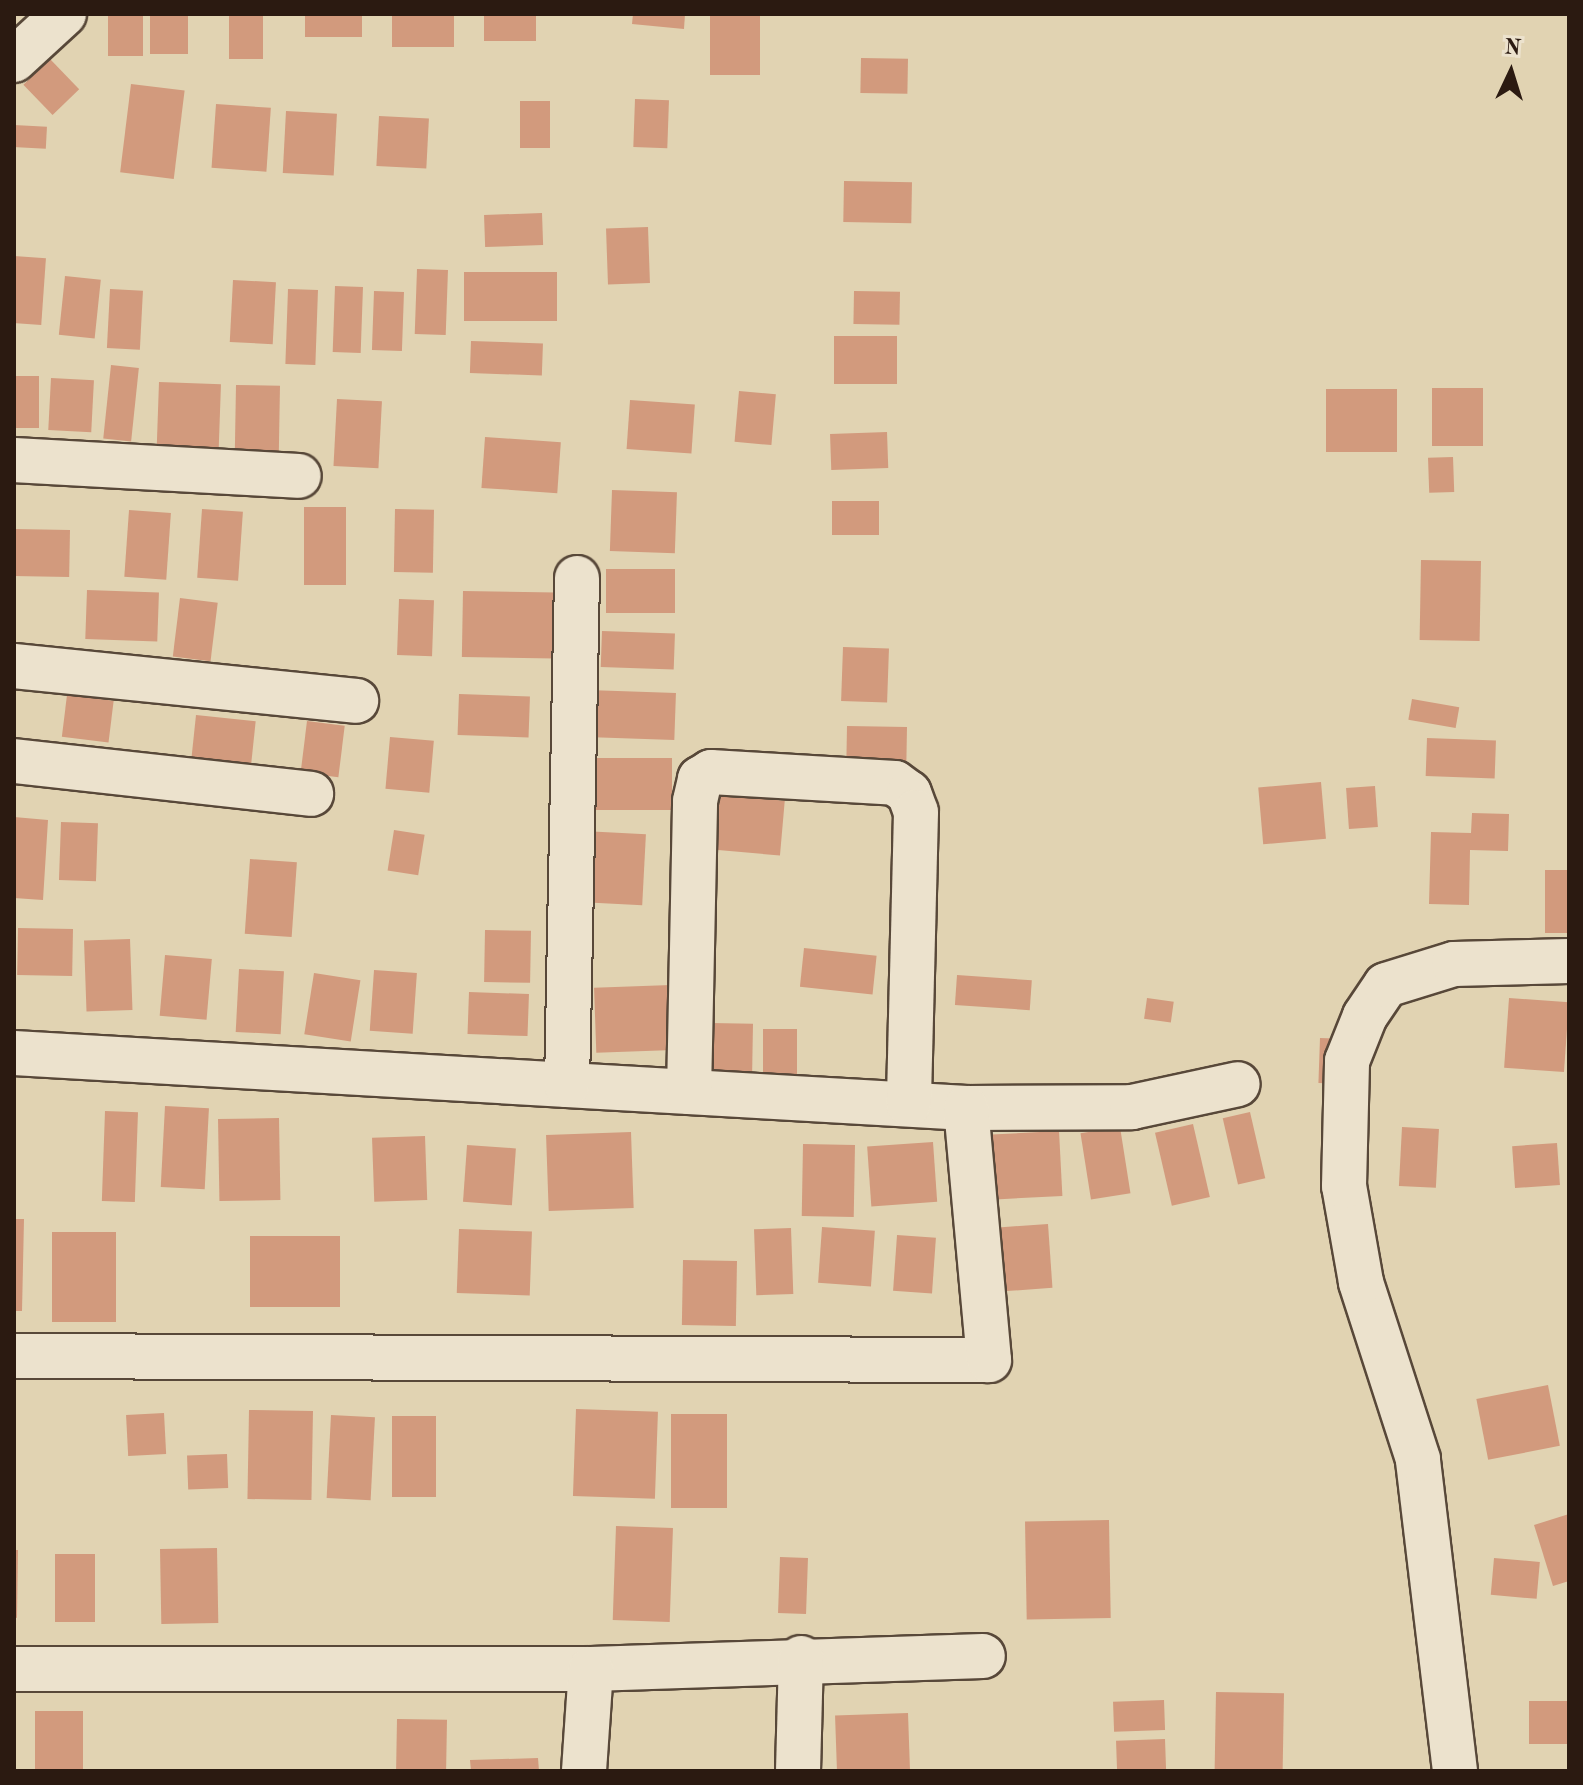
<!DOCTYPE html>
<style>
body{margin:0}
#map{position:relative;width:1583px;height:1785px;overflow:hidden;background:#e1d3b2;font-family:"Old Standard TT",serif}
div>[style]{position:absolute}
.building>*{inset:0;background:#d29a7d;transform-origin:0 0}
.roads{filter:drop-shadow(2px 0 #584839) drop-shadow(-2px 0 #584839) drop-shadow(0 2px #584839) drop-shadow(0 -2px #584839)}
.minor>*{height:44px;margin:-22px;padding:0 22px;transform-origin:22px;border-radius:22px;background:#ece2cd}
span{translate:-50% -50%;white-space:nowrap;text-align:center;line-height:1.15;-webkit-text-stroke:6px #ece2cd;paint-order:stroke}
.frame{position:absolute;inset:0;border:16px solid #2b1a11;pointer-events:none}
.north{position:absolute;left:1471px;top:32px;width:80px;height:80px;-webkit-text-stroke:6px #ece2cd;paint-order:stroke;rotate:4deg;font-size:22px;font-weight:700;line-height:32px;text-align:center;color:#2b1a11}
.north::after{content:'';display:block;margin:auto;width:28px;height:36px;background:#2b1a11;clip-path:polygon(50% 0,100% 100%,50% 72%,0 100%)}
</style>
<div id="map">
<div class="building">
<div style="left:108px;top:14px;width:35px;height:42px"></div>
<div style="left:150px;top:14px;width:38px;height:40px"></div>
<div style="left:229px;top:14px;width:34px;height:45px"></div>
<div style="left:305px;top:14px;width:57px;height:23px"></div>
<div style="left:392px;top:14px;width:62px;height:33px"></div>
<div style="left:484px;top:14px;width:52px;height:27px"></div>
<div style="clip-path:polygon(633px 14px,685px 14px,684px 29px,632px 24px)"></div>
<div style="left:710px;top:14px;width:50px;height:61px"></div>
<div style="left:861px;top:58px;width:47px;height:35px;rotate:1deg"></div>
<div style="left:50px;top:59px;width:42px;height:37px;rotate:46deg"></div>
<div style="left:131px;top:84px;width:54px;height:89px;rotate:7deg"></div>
<div style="left:635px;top:99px;width:34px;height:48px;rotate:2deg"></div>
<div style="left:520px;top:101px;width:30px;height:47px"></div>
<div style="left:216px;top:104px;width:55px;height:64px;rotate:4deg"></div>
<div style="left:286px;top:111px;width:51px;height:62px;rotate:3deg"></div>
<div style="left:379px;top:116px;width:50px;height:50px;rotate:3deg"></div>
<div style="left:14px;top:125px;width:33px;height:22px;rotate:3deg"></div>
<div style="left:844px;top:181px;width:68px;height:41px;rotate:1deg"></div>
<div style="left:542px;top:213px;width:32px;height:58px;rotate:88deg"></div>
<div style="left:648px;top:227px;width:56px;height:42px;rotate:88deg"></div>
<div style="left:14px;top:256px;width:32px;height:67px;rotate:4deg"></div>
<div style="left:417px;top:269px;width:31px;height:65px;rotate:2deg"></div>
<div style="left:464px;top:272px;width:93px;height:49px"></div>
<div style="left:65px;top:276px;width:36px;height:59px;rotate:6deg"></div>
<div style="left:233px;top:280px;width:43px;height:62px;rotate:3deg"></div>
<div style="left:335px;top:286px;width:28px;height:66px;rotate:2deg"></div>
<div style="left:110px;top:289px;width:33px;height:59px;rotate:3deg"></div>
<div style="left:288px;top:289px;width:30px;height:75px;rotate:2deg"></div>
<div style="left:374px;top:291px;width:30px;height:59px;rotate:2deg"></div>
<div style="left:854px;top:291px;width:46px;height:33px;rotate:1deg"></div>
<div style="left:897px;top:336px;width:48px;height:63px;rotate:90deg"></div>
<div style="left:471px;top:341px;width:72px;height:32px;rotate:2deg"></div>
<div style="left:111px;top:365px;width:28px;height:74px;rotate:6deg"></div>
<div style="left:14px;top:376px;width:25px;height:52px"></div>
<div style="left:51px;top:378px;width:43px;height:52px;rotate:3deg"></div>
<div style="left:159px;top:382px;width:62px;height:71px;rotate:2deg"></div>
<div style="left:236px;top:385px;width:44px;height:71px;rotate:1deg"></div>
<div style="left:1432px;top:388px;width:51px;height:58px"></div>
<div style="left:1326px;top:389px;width:71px;height:63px"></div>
<div style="left:739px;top:391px;width:37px;height:51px;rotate:5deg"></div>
<div style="left:337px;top:399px;width:45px;height:67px;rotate:3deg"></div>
<div style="left:630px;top:400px;width:65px;height:49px;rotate:4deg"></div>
<div style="left:887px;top:432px;width:36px;height:57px;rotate:88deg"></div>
<div style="left:485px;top:437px;width:76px;height:51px;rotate:4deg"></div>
<div style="left:1453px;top:457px;width:35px;height:25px;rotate:88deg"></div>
<div style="left:612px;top:490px;width:65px;height:61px;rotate:2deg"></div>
<div style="left:879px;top:501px;width:34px;height:47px;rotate:90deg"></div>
<div style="left:304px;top:507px;width:42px;height:78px"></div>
<div style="left:202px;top:509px;width:41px;height:69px;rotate:4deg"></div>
<div style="left:395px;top:509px;width:39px;height:63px;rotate:1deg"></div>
<div style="left:129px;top:510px;width:42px;height:67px;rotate:4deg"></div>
<div style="left:14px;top:529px;width:56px;height:47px;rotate:1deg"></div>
<div style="left:1421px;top:560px;width:60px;height:80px;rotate:1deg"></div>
<div style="left:606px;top:569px;width:69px;height:44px"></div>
<div style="left:87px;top:590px;width:72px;height:49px;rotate:2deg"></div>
<div style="left:463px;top:591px;width:93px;height:66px;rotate:1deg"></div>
<div style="left:180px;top:598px;width:38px;height:59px;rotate:7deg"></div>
<div style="left:399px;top:599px;width:35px;height:56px;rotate:2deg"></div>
<div style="left:602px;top:631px;width:73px;height:36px;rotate:2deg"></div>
<div style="left:843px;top:647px;width:46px;height:54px;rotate:2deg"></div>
<div style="left:588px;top:690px;width:88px;height:47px;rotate:2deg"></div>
<div style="left:459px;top:694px;width:71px;height:41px;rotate:2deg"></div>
<div style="left:67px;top:695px;width:47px;height:42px;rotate:7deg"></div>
<div style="left:1412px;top:699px;width:48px;height:21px;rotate:10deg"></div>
<div style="left:196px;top:715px;width:60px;height:55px;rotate:6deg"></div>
<div style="left:307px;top:721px;width:38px;height:52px;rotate:7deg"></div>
<div style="left:847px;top:726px;width:60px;height:45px;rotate:1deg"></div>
<div style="left:390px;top:737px;width:44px;height:52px;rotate:5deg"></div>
<div style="left:1427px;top:738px;width:69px;height:38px;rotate:2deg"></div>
<div style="left:591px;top:758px;width:81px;height:52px"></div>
<div style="left:1321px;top:782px;width:57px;height:63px;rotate:85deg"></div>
<div style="left:1375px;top:786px;width:41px;height:29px;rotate:86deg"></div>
<div style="left:720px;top:795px;width:65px;height:55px;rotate:5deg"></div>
<div style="clip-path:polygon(1472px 813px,1509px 814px,1508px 851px,1470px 850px,1469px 905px,1429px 904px,1431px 832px,1471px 833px)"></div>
<div style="clip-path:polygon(14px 817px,48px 820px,43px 900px,14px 898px)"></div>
<div style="left:61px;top:822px;width:37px;height:58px;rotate:2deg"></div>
<div style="left:394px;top:830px;width:31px;height:41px;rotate:9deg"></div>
<div style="left:583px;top:831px;width:63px;height:71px;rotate:3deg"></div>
<div style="left:250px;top:859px;width:47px;height:75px;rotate:4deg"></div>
<div style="left:1545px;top:870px;width:24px;height:63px"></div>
<div style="left:18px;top:928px;width:55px;height:47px;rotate:1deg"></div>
<div style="left:485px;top:930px;width:46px;height:52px;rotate:1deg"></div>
<div style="left:130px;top:939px;width:71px;height:46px;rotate:88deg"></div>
<div style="left:804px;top:948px;width:73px;height:39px;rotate:6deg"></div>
<div style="left:165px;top:955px;width:47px;height:61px;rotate:5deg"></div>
<div style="left:239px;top:969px;width:45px;height:63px;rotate:3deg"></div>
<div style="left:374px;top:970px;width:43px;height:61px;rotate:4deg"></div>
<div style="left:314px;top:973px;width:47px;height:62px;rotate:9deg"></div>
<div style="left:957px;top:975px;width:75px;height:30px;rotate:4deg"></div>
<div style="left:671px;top:985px;width:65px;height:77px;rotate:88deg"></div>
<div style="left:469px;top:992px;width:60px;height:42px;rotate:2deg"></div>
<div style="left:1147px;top:998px;width:27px;height:21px;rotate:8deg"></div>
<div style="left:1509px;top:998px;width:60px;height:70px;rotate:4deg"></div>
<div style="left:711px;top:1023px;width:42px;height:54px;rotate:1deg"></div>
<div style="left:763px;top:1029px;width:34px;height:63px"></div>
<div style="left:1320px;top:1038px;width:38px;height:45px;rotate:2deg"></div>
<div style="left:165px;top:1106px;width:44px;height:81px;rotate:3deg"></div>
<div style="left:105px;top:1111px;width:33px;height:90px;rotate:2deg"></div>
<div style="left:1250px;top:1112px;width:68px;height:28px;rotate:77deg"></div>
<div style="left:279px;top:1118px;width:82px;height:61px;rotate:89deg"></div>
<div style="left:1193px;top:1124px;width:75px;height:39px;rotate:77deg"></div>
<div style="left:1120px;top:1127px;width:67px;height:40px;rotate:81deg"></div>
<div style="left:1402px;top:1127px;width:37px;height:59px;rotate:3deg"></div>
<div style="left:1059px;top:1131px;width:65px;height:67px;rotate:87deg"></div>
<div style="left:631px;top:1132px;width:76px;height:85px;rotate:88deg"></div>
<div style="left:425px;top:1136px;width:64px;height:53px;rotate:88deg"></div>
<div style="left:933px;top:1142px;width:60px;height:66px;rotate:86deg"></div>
<div style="left:1557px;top:1143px;width:42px;height:45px;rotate:86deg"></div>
<div style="left:803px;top:1144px;width:52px;height:72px;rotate:1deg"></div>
<div style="left:467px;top:1145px;width:49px;height:57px;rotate:4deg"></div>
<div style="clip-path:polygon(14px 1219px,24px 1219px,22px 1311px,14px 1311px)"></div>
<div style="left:1048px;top:1224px;width:64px;height:53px;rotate:86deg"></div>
<div style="left:822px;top:1227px;width:53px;height:56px;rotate:4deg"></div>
<div style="left:791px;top:1228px;width:66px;height:37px;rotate:88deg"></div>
<div style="left:459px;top:1229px;width:73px;height:64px;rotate:2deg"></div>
<div style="left:52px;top:1232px;width:64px;height:90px"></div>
<div style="left:897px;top:1235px;width:39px;height:56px;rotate:4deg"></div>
<div style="left:250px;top:1236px;width:90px;height:71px"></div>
<div style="left:683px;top:1260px;width:54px;height:65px;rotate:1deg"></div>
<div style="left:1548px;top:1385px;width:62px;height:73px;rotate:79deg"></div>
<div style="left:576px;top:1409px;width:82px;height:87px;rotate:2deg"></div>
<div style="left:249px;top:1410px;width:64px;height:89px;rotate:1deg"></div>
<div style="left:164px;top:1413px;width:41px;height:38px;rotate:87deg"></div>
<div style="left:671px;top:1414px;width:56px;height:94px"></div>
<div style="left:331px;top:1415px;width:44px;height:83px;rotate:3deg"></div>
<div style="left:392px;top:1416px;width:44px;height:81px"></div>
<div style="left:227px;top:1454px;width:34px;height:40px;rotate:88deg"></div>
<div style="clip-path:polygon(1569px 1514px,1569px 1581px,1553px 1586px,1534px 1525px)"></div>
<div style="left:1109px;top:1520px;width:98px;height:84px;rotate:89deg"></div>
<div style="left:616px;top:1526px;width:57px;height:94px;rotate:2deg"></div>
<div style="left:217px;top:1548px;width:75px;height:57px;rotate:89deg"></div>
<div style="clip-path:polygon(14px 1550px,18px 1550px,17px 1618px,14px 1617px)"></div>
<div style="left:55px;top:1554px;width:40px;height:68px"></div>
<div style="left:780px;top:1557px;width:28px;height:56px;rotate:2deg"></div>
<div style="left:1494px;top:1558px;width:46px;height:37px;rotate:5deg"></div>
<div style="left:1216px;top:1692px;width:68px;height:78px;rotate:1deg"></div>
<div style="left:1164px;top:1700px;width:30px;height:51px;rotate:88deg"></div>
<div style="left:1529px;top:1701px;width:40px;height:43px"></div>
<div style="left:83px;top:1711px;width:60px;height:48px;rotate:90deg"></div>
<div style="left:908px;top:1713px;width:58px;height:73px;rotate:88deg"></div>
<div style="left:397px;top:1719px;width:50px;height:52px;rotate:1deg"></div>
<div style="left:1165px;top:1739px;width:32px;height:49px;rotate:88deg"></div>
<div style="clip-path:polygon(538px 1758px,539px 1771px,471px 1771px,470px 1760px)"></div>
</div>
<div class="roads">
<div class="minor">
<div style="left:14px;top:60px;width:68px;rotate:-42.6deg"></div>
<div style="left:14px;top:460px;width:285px;rotate:3.2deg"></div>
<div style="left:14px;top:666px;width:344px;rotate:5.8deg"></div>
<div style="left:14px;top:761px;width:299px;rotate:6.3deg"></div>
<div style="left:14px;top:1053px;width:954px;rotate:3.31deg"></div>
<div style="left:966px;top:1108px;width:166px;rotate:-0.3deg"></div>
<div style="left:1132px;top:1107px;width:108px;rotate:-12.2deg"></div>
<div style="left:567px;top:1085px;width:507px;rotate:-88.87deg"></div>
<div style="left:689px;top:1092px;width:291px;rotate:-88.8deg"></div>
<div style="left:695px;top:801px;width:23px;rotate:-77deg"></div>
<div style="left:700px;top:779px;width:13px;rotate:-32deg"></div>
<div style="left:711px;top:772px;width:184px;rotate:3.4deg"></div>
<div style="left:895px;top:783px;width:17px;rotate:36deg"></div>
<div style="left:909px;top:793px;width:20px;rotate:70deg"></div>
<div style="left:916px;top:812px;width:292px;rotate:91.4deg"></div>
<div style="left:14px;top:1356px;width:975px;rotate:0.24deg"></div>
<div style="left:989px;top:1360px;width:253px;rotate:-95.2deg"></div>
<div style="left:14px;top:1669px;width:577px"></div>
<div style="left:591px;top:1669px;width:392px;rotate:-1.9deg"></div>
<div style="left:584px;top:1771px;width:102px;rotate:-86.1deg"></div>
<div style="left:798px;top:1771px;width:113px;rotate:-88.5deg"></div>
<div style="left:1455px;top:1771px;width:314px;rotate:-96.8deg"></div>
<div style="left:1418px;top:1459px;width:186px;rotate:-107.9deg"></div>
<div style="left:1361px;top:1282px;width:97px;rotate:-100deg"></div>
<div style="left:1344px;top:1186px;width:125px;rotate:-88.6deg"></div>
<div style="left:1347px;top:1061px;width:48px;rotate:-68.2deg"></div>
<div style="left:1365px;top:1016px;width:37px;rotate:-56deg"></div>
<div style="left:1386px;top:985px;width:71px;rotate:-17.2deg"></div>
<div style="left:1454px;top:964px;width:115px;rotate:-1.5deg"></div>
</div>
</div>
<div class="frame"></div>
<div class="north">N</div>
</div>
